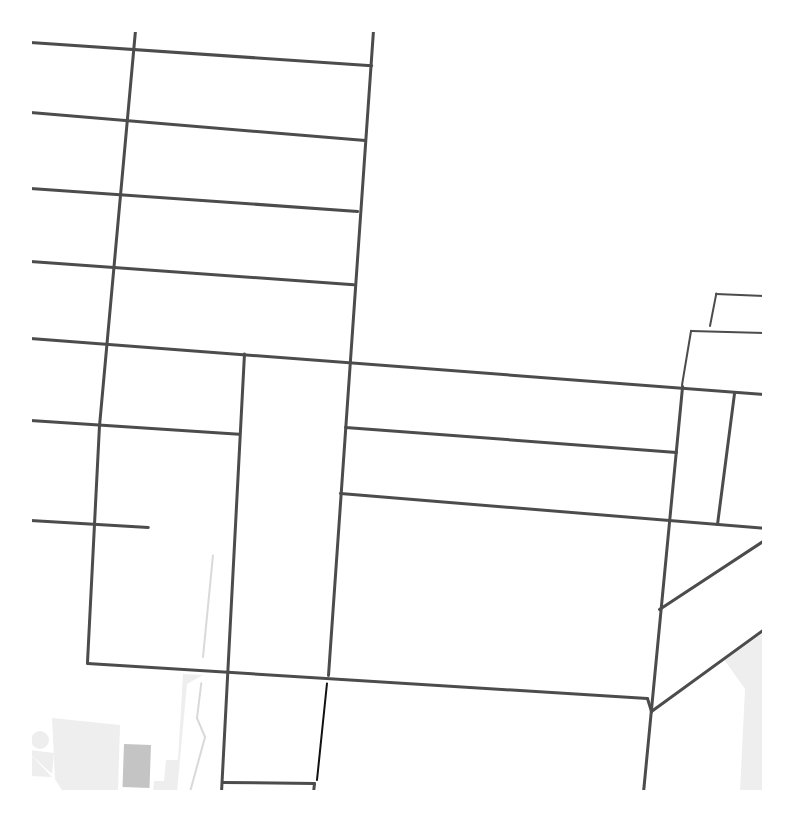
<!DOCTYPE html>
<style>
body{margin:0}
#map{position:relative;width:794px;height:822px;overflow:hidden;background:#fff;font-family:"Nunito Sans",sans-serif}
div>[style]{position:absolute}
.green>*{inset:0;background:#eee}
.round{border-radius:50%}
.stream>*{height:2px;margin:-1px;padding:0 1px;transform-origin:1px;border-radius:1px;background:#d9d9d9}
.building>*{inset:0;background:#c4c4c4;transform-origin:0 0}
.path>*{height:2px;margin:-1px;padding:0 1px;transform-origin:1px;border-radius:1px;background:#111}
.service>*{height:2px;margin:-1px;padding:0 1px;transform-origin:1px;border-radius:1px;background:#4c4c4c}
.minor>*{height:3px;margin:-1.5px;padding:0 1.5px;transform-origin:1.5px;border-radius:1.5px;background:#4c4c4c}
span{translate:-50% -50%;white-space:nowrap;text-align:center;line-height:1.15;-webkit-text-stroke:6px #fff;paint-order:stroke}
.frame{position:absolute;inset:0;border:32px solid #fff;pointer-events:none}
</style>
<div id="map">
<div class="green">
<div style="clip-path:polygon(764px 629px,764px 792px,740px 792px,745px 689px,723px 658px)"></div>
<div style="clip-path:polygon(183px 674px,203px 675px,187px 684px,177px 792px,153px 792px,154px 781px,164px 781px,166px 760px,178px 760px)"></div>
<div style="clip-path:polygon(52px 718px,120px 725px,118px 792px,63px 792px,55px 779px)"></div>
<div class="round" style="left:31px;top:731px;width:18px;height:18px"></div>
<div style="clip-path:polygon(30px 750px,54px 753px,52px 774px,30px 754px)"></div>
<div style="clip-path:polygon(30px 756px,33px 757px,52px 777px,30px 776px)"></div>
</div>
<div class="stream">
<div style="left:203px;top:657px;width:102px;rotate:-84.4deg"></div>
<div style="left:190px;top:792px;width:57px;rotate:-74.7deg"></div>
<div style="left:205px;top:737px;width:21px;rotate:-113deg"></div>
<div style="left:197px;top:718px;width:35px;rotate:-83deg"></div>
</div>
<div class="building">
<div style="left:124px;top:744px;width:27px;height:43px;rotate:2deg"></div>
</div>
<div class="path">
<div style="left:317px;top:780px;width:97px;rotate:-84.1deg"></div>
</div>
<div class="service">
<div style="left:710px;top:326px;width:33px;rotate:-79deg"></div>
<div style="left:716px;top:294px;width:48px;rotate:2.4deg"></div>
<div style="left:682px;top:385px;width:55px;rotate:-80.5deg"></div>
<div style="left:691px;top:331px;width:73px;rotate:1.6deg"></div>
</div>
<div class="minor">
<div style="left:135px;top:30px;width:397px;rotate:95.2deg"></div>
<div style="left:99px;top:425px;width:238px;rotate:92.9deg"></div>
<div style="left:87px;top:663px;width:561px;rotate:3.58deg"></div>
<div style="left:647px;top:698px;width:14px;rotate:73deg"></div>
<div style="left:651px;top:711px;width:140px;rotate:-36deg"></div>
<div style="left:30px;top:42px;width:342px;rotate:3.9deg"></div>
<div style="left:30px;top:112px;width:336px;rotate:4.8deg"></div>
<div style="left:30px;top:188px;width:328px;rotate:4deg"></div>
<div style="left:30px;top:261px;width:324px;rotate:4.1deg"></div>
<div style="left:30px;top:338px;width:736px;rotate:4.36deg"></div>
<div style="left:30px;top:420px;width:209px;rotate:3.8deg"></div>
<div style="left:345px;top:427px;width:332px;rotate:4.3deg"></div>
<div style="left:340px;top:493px;width:425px;rotate:4.7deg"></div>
<div style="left:30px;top:520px;width:118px;rotate:3.4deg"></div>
<div style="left:717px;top:524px;width:132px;rotate:-82.6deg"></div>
<div style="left:659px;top:609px;width:126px;rotate:-33.3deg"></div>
<div style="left:328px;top:675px;width:647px;rotate:-86.01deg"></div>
<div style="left:222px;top:782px;width:92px;rotate:0.6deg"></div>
<div style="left:314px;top:783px;width:9px;rotate:96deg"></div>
<div style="left:221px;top:792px;width:439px;rotate:-87deg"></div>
<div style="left:643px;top:792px;width:408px;rotate:-84.5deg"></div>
</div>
<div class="frame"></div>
</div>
